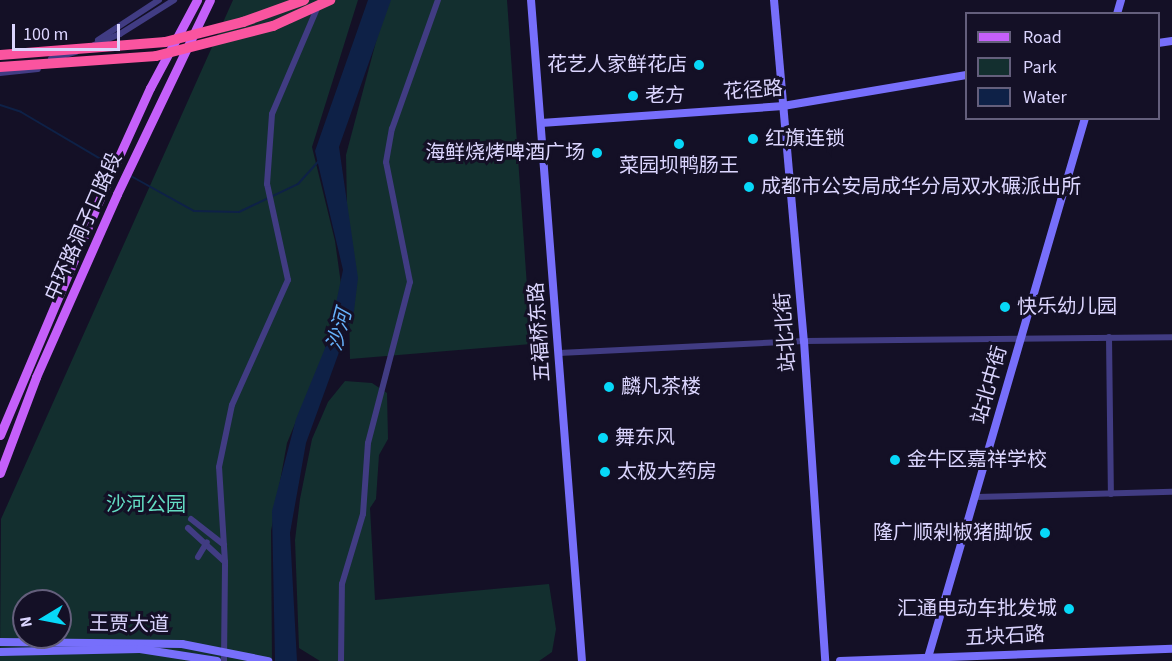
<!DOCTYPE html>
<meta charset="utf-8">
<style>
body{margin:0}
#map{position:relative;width:1172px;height:661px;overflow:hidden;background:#141026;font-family:"Source Sans 3","Noto Sans SC",sans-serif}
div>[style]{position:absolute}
.green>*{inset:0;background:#132f2f}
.water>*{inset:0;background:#0e2147}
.stream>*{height:2px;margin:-1px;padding:0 1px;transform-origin:1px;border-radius:1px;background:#0e2147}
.street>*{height:6px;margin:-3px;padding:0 3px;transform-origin:3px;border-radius:3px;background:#413c83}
.secondary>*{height:8px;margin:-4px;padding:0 4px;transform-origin:4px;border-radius:4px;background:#776ffb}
.primary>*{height:9px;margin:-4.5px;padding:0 4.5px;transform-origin:4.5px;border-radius:4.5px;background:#c560fa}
.highway-bridge>*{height:10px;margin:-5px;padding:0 5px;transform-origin:5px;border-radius:5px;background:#fa549f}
.dots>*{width:16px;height:16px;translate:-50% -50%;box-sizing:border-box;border:3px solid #141026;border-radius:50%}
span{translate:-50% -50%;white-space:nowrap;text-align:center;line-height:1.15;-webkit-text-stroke:6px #141026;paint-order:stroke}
.poi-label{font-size:20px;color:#dbd5fe}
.right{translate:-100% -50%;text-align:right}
.left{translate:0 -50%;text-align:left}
.street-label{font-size:20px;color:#dbd5fe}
.park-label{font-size:20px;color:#63dcc2}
.water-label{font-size:21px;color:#67b2fb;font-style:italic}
.legend{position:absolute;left:965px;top:12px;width:195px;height:108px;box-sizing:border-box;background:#141026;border:2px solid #645f7c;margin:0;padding:8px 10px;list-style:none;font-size:18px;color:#dbd5fe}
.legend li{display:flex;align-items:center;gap:12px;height:30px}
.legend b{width:30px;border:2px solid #645f7c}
.north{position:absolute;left:12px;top:589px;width:60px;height:60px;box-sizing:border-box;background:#141026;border:2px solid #645f7c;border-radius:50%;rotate:260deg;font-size:16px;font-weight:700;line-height:24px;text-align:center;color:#dbd5fe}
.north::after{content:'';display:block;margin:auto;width:21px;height:27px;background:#07d8f8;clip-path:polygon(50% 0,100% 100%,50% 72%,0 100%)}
.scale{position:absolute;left:12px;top:24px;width:108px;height:27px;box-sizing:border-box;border:3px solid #dbd5fe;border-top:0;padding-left:8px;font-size:18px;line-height:21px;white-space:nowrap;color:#dbd5fe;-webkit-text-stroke:4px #141026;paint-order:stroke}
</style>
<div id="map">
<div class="green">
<div style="clip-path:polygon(evenodd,233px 0,358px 0,312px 147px,335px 241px,341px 284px,328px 344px,287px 443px,271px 531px,272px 661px,0 661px,1px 519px,233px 0,24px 601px,60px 601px,60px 637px,24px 637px,24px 601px)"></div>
<div style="clip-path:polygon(387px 0,507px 0,531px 344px,350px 359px,346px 155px)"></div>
<div style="clip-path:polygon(345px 381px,372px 383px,387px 393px,388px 439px,379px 455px,376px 499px,370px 508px,375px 600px,549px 584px,556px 629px,552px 652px,539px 661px,320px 661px,299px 648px,295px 540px,300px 499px,312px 439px,328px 402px)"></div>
</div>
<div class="water">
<div style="clip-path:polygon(368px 0,391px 0,339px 147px,358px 278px,354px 311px,306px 443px,290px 533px,297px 661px,275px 661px,272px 511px,296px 419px,328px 341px,343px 270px,315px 151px)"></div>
</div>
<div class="stream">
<div style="left:0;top:105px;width:22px;rotate:18deg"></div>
<div style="left:21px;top:112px;width:104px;rotate:30.5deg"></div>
<div style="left:129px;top:175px;width:74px;rotate:29deg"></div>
<div style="left:194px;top:211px;width:45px;rotate:1.3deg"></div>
<div style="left:239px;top:212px;width:65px;rotate:-25.4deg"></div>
<div style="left:298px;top:184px;width:31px;rotate:-48deg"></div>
</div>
<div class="street">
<div style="left:98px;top:40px;width:73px;rotate:-33.3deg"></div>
<div style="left:94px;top:45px;width:28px;rotate:-23deg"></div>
<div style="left:120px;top:34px;width:64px;rotate:-32.2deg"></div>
<div style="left:51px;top:59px;width:26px;rotate:-16deg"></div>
<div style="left:0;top:73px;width:38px;rotate:-6deg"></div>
<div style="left:1109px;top:337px;width:157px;rotate:89.3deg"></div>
<div style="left:559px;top:353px;width:245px;rotate:-2.8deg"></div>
<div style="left:804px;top:341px;width:368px;rotate:-0.6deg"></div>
<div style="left:976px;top:497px;width:196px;rotate:-1.5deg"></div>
<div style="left:191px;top:519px;width:42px;rotate:38.2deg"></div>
<div style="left:188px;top:528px;width:50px;rotate:42.6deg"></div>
<div style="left:198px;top:557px;width:17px;rotate:-59deg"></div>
<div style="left:224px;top:661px;width:99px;rotate:-89.4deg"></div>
<div style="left:225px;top:562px;width:95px;rotate:-93.6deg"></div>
<div style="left:219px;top:467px;width:63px;rotate:-78.2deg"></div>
<div style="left:232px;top:405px;width:137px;rotate:-65.9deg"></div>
<div style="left:288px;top:280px;width:98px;rotate:-102.3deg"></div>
<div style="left:267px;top:184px;width:70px;rotate:-85.9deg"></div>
<div style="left:272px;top:114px;width:117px;rotate:-66.9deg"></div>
<div style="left:341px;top:661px;width:77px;rotate:-89.3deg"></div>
<div style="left:342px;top:584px;width:73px;rotate:-73.3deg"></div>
<div style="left:363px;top:514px;width:71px;rotate:-86deg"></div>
<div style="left:368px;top:443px;width:166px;rotate:-75.4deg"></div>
<div style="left:410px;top:282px;width:122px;rotate:-101.3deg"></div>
<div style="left:386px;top:162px;width:34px;rotate:-80deg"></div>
<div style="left:392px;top:129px;width:137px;rotate:-70.4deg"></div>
</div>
<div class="secondary">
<div style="left:531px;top:0;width:663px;rotate:85.59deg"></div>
<div style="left:774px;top:0;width:342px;rotate:85deg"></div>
<div style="left:804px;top:341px;width:321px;rotate:86.2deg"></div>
<div style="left:1117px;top:14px;width:15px;rotate:-74deg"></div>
<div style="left:1158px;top:43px;width:14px;rotate:-8deg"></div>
<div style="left:541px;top:123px;width:243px;rotate:-4deg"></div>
<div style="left:783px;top:106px;width:186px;rotate:-9.6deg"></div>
<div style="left:0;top:642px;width:182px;rotate:0.6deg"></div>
<div style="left:182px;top:644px;width:88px;rotate:11.2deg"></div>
<div style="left:0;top:652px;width:140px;rotate:-1.2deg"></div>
<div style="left:140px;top:649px;width:78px;rotate:8.9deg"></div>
<div style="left:840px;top:661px;width:332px;rotate:-2.1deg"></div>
<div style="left:927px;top:661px;width:566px;rotate:-73.78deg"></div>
</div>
<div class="primary">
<div style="left:0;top:435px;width:269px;rotate:-67.1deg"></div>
<div style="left:105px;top:187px;width:109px;rotate:-65.6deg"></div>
<div style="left:150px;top:88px;width:100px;rotate:-61.9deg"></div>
<div style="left:0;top:473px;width:103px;rotate:-69.4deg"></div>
<div style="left:36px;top:377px;width:200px;rotate:-66.1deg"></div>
<div style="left:117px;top:194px;width:215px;rotate:-64.4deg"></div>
</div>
<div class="highway-bridge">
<div style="left:0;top:55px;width:166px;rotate:-4.5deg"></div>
<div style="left:165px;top:42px;width:81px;rotate:-14.4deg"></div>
<div style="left:243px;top:22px;width:65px;rotate:-19.8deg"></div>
<div style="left:0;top:67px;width:156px;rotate:-4deg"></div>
<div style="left:156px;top:56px;width:121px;rotate:-14.4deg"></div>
<div style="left:273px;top:26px;width:63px;rotate:-24.5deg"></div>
</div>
<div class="dots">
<div style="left:699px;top:65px;background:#07d8f8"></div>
<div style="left:633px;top:96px;background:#07d8f8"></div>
<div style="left:753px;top:139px;background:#07d8f8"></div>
<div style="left:679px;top:144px;background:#07d8f8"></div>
<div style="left:597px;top:153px;background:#07d8f8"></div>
<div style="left:749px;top:187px;background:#07d8f8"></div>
<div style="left:1005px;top:307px;background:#07d8f8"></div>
<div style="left:609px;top:387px;background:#07d8f8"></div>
<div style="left:603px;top:438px;background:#07d8f8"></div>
<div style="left:895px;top:460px;background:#07d8f8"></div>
<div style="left:605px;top:472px;background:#07d8f8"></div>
<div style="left:1045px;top:533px;background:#07d8f8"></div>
<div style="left:1069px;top:609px;background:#07d8f8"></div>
</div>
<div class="poi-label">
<span class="right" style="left:687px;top:65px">花艺人家鲜花店</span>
<span class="left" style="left:645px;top:96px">老方</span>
<span class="left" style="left:765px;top:139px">红旗连锁</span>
<span class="right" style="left:585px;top:153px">海鲜烧烤啤酒广场</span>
<span style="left:679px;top:166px">菜园坝鸭肠王</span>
<span class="left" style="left:761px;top:187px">成都市公安局成华分局双水碾派出所</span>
<span class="left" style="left:1017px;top:307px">快乐幼儿园</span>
<span class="left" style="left:621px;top:387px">麟凡茶楼</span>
<span class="left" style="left:615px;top:438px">舞东风</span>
<span class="left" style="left:907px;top:460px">金牛区嘉祥学校</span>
<span class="left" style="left:617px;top:472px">太极大药房</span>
<span class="right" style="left:1033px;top:533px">隆广顺剁椒猪脚饭</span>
<span class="right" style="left:1057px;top:609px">汇通电动车批发城</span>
</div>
<div class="street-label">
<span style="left:753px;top:91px;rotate:-4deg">花径路</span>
<span style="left:84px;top:227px;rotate:-66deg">中环路洞子口路段</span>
<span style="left:540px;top:332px;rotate:-94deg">五福桥东路</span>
<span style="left:786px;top:332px;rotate:-94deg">站北北街</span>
<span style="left:990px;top:385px;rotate:-74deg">站北中街</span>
<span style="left:129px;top:625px;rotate:1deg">王贾大道</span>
<span style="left:1005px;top:637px;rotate:-3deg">五块石路</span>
</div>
<div class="park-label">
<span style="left:146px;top:505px">沙河公园</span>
</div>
<div class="water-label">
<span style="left:339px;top:330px;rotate:-75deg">沙河</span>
</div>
<ul class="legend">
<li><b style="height:8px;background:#c560fa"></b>Road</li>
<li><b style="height:16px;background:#132f2f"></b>Park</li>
<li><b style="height:16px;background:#0e2147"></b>Water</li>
</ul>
<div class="north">N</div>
<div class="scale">100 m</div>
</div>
